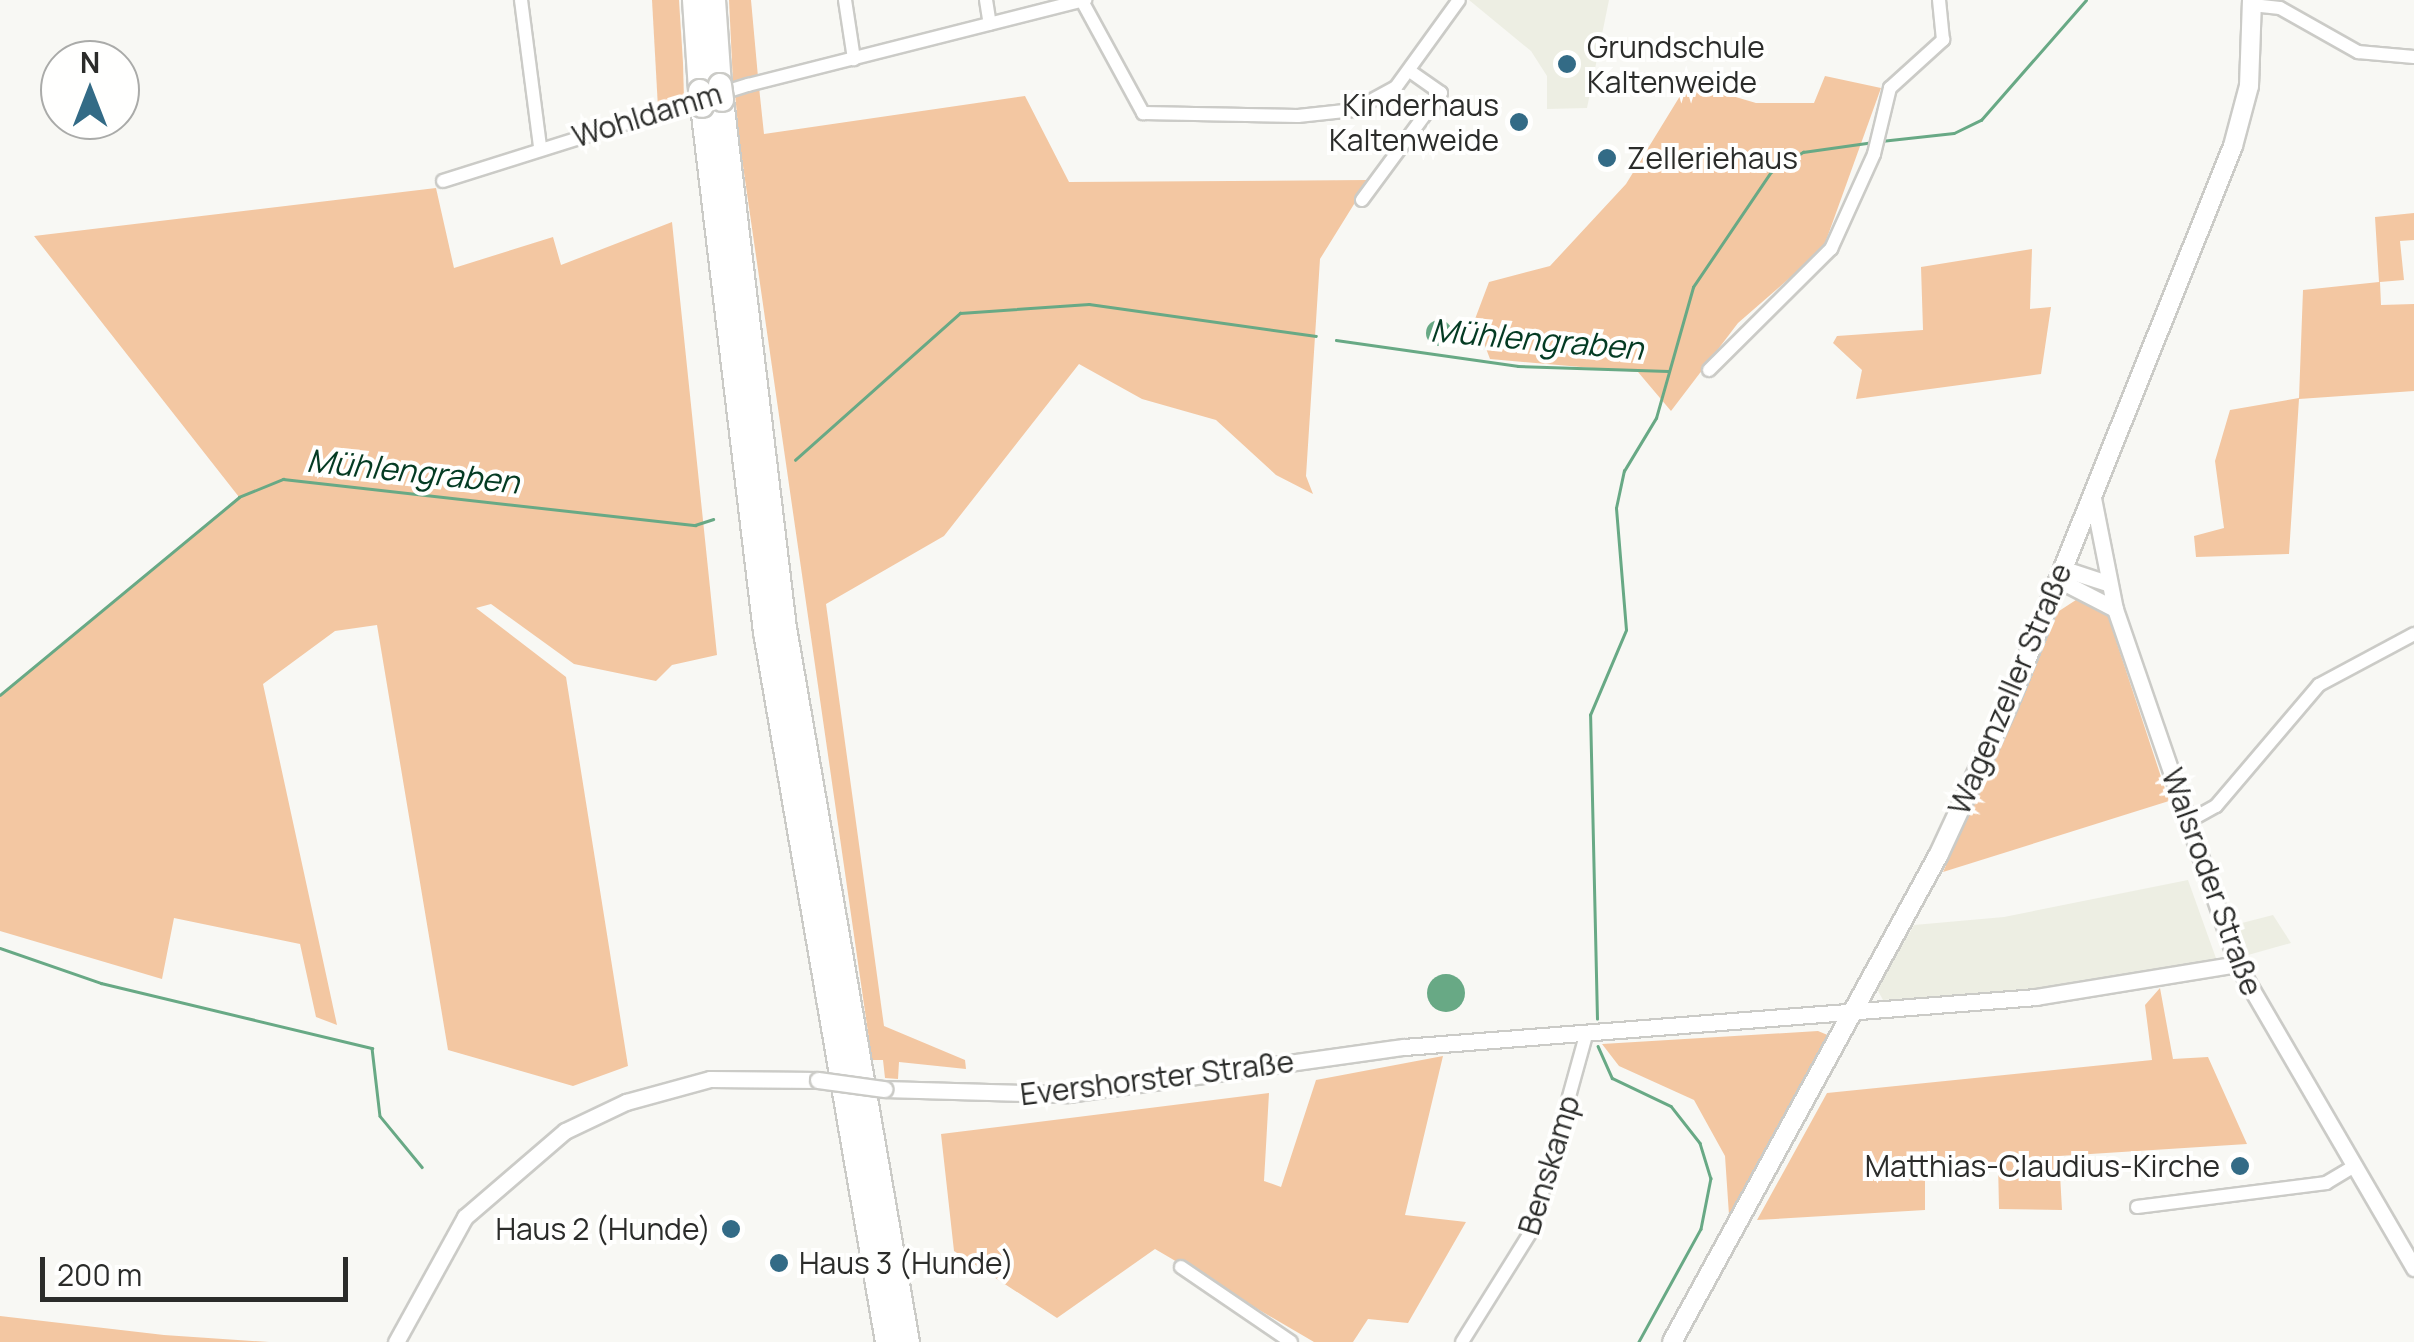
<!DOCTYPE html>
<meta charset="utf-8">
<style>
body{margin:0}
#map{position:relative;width:2414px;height:1342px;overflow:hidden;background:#f8f8f4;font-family:Manrope,sans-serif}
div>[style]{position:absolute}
.built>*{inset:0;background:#edeee3}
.green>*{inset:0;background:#f3c7a2}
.water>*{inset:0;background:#68a985}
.round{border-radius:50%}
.stream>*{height:2.5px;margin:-1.25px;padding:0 1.25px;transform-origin:1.25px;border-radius:1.25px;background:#68a985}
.roads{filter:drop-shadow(2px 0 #cbcbc7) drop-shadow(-2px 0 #cbcbc7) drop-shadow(0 2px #cbcbc7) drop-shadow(0 -2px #cbcbc7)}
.minor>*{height:12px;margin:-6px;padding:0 6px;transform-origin:6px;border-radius:6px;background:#fff}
.tertiary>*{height:15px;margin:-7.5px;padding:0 7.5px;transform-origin:7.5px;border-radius:7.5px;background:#fff}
.secondary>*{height:18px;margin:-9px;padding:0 9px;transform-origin:9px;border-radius:9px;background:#fff}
.motorway>*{height:22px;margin:-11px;padding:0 11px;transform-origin:11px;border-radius:11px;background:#fff}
.bridges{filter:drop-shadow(2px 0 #cbcbc7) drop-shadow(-2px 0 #cbcbc7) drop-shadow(0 2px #cbcbc7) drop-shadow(0 -2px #cbcbc7)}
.tertiary-bridge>*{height:15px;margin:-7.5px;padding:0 7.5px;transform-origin:7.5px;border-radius:7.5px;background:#fff}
.motorway-bridge>*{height:22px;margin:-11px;padding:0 11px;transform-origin:11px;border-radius:11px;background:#fff}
.dots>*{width:28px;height:28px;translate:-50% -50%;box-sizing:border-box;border:5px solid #fffffe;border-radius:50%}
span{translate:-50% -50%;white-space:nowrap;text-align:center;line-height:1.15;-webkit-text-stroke:8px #fffffe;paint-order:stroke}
.poi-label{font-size:30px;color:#2b2c2a}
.left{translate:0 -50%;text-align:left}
.right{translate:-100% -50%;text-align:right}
.street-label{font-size:30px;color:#2b2c2a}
.water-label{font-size:32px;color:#043b23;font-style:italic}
.north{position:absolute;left:40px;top:40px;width:100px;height:100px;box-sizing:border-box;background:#fffffe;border:2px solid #aaaba9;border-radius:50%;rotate:0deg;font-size:28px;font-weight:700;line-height:40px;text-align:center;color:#2b2c2a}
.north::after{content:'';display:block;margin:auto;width:35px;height:45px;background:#336b86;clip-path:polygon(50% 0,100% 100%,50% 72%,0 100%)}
.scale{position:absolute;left:40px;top:1257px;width:308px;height:45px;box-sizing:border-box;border:5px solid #2b2c2a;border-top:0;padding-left:12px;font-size:30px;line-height:35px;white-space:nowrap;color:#2b2c2a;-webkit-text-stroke:8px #fffffe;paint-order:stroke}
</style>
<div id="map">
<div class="built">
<div style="clip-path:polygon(1469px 0,1609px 0,1587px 108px,1547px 109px,1547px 76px,1531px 51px)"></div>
<div style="clip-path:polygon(2188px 880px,2217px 961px,2035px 990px,1883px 1000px,1877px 989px,1914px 925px,2004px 917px)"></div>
<div style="clip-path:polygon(2273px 915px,2291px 943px,2248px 955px,2238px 924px)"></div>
</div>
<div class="green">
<div style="clip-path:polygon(652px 0,679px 0,683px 63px,684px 100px,658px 108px)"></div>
<div style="clip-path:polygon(729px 0,751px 0,758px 77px,733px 83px)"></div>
<div style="clip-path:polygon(1825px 76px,1881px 88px,1823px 249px,1738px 323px,1671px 411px,1638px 372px,1490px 359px,1475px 319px,1489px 282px,1550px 266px,1626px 184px,1688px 83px,1756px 103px,1814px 103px)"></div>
<div style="clip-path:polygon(759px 87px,764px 134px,1025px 96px,1069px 182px,1369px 180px,1320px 259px,1306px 476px,1313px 494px,1276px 475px,1216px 420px,1142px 399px,1079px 364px,944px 536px,826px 604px,884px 1026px,965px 1060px,966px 1069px,899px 1062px,898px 1079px,885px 1078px,883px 1060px,872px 1060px,739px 138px,735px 93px)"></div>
<div style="clip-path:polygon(436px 188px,454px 268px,553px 237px,561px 265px,672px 222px,717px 655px,672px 665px,656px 681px,574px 664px,491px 604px,476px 608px,566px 677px,628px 1066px,573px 1086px,448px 1050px,377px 625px,335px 631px,263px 684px,337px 1025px,316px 1017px,300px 944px,174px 918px,162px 979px,0 931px,0 695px,239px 497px,34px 236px)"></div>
<div style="clip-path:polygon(2414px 213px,2414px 240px,2400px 241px,2404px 280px,2380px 282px,2381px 305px,2414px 304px,2414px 391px,2299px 399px,2289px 554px,2196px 557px,2194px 536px,2224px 528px,2215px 461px,2230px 410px,2299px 398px,2303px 290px,2379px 282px,2375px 217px)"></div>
<div style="clip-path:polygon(2032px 249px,2030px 309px,2051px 307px,2041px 374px,1856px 399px,1862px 370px,1833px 343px,1837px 336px,1923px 330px,1921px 267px)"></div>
<div style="clip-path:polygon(2082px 596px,2107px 613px,2169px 801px,1943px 872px,2056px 613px)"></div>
<div style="clip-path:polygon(2160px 988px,2173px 1059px,2208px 1057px,2247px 1144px,2059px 1156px,2062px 1210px,1999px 1209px,1998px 1162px,1925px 1160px,1925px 1210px,1757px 1220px,1827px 1093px,2152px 1060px,2145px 1005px)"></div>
<div style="clip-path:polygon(1818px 1031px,1830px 1036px,1729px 1215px,1725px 1156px,1694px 1100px,1619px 1066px,1602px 1044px)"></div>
<div style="clip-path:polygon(1443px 1056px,1405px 1215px,1466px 1222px,1408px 1323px,1368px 1319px,1353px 1342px,1314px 1342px,1155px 1249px,1057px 1318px,954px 1251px,941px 1134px,1269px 1093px,1264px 1181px,1281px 1187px,1316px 1080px)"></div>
<div style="clip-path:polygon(0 1316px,164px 1335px,269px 1342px,0 1342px)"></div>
</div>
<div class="water">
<div class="round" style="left:1426px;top:320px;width:26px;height:26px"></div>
<div class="round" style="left:1427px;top:974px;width:38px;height:38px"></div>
</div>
<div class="stream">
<div style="left:1881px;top:141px;width:73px;rotate:-6.3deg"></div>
<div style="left:1954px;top:133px;width:30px;rotate:-26deg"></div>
<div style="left:1981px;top:120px;width:159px;rotate:-48.8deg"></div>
<div style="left:1336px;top:340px;width:184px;rotate:8.1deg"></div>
<div style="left:1518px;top:366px;width:150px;rotate:1.9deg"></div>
<div style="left:795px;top:460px;width:221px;rotate:-41.7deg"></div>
<div style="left:960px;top:313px;width:129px;rotate:-4deg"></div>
<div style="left:1089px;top:304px;width:229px;rotate:8deg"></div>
<div style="left:0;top:695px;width:310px;rotate:-39.6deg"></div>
<div style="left:239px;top:497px;width:48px;rotate:-22.2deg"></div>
<div style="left:283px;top:479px;width:415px;rotate:6.4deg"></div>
<div style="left:695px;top:525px;width:19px;rotate:-18deg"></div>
<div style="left:0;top:948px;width:107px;rotate:19.1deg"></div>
<div style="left:101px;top:983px;width:279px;rotate:13.5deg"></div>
<div style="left:372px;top:1048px;width:68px;rotate:83.3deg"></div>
<div style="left:380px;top:1116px;width:66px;rotate:50.5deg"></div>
<div style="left:1597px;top:1019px;width:304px;rotate:-91.3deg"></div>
<div style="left:1590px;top:715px;width:92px;rotate:-67deg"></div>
<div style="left:1626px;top:630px;width:122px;rotate:-94.7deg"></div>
<div style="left:1616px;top:508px;width:38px;rotate:-78deg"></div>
<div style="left:1624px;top:471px;width:62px;rotate:-58.9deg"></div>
<div style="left:1656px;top:418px;width:136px;rotate:-74.2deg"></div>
<div style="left:1693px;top:287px;width:139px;rotate:-55.9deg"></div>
<div style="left:1771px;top:172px;width:38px;rotate:-32deg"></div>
<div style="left:1803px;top:152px;width:71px;rotate:-8.1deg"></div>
<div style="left:1598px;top:1046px;width:35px;rotate:66deg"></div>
<div style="left:1612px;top:1078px;width:65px;rotate:25.4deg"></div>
<div style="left:1671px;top:1106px;width:47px;rotate:51.9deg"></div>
<div style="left:1700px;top:1143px;width:37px;rotate:73deg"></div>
<div style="left:1711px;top:1178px;width:52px;rotate:101.1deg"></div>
<div style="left:1701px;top:1229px;width:129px;rotate:118.8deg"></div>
</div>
<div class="roads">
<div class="minor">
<div style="left:521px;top:0;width:148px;rotate:82.6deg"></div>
<div style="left:845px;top:0;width:60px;rotate:81.3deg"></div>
<div style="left:986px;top:0;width:24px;rotate:81deg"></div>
<div style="left:1082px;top:1px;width:128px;rotate:61.4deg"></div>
<div style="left:1143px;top:113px;width:155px;rotate:1.1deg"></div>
<div style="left:1298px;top:116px;width:56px;rotate:-6.1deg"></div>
<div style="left:1354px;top:110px;width:48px;rotate:-28.7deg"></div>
<div style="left:1396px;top:87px;width:107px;rotate:-54.1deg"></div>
<div style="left:2252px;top:5px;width:28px;rotate:6deg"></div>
<div style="left:2280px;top:8px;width:90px;rotate:29.4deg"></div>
<div style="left:2358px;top:52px;width:56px;rotate:5.1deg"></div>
<div style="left:443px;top:181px;width:320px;rotate:-17.5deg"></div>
<div style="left:748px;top:85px;width:348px;rotate:-14.2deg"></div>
<div style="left:1362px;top:200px;width:133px;rotate:-53.6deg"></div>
<div style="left:1441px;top:93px;width:35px;rotate:-145deg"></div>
<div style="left:1709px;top:370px;width:172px;rotate:-44.8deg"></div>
<div style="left:1831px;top:249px;width:104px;rotate:-65.6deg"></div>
<div style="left:1874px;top:154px;width:68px;rotate:-76.4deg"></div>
<div style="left:1890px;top:88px;width:72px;rotate:-42.2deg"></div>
<div style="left:1943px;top:40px;width:40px;rotate:-95.7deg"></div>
<div style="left:2187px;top:822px;width:33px;rotate:-29deg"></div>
<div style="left:2216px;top:806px;width:159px;rotate:-49.6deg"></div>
<div style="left:2319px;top:685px;width:108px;rotate:-28.2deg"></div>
<div style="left:2137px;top:1207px;width:191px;rotate:-7.2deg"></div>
<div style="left:2326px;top:1183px;width:31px;rotate:-31deg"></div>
<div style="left:1181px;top:1267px;width:133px;rotate:34.3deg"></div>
<div style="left:1462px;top:1342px;width:132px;rotate:-58deg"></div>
<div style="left:1532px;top:1230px;width:205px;rotate:-74.5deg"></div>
</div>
<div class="tertiary">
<div style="left:2093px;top:498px;width:113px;rotate:78.8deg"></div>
<div style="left:2115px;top:609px;width:375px;rotate:71deg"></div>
<div style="left:2237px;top:964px;width:352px;rotate:59.8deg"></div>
<div style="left:2061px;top:568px;width:48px;rotate:18.1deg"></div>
<div style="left:2057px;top:579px;width:65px;rotate:27.3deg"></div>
<div style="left:884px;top:1089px;width:184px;rotate:1.6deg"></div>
<div style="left:1068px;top:1094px;width:339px;rotate:-8deg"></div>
<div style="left:1404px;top:1047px;width:634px;rotate:-4.52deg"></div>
<div style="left:2036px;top:997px;width:204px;rotate:-9.3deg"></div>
<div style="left:396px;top:1342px;width:143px;rotate:-61.1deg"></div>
<div style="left:465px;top:1217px;width:132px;rotate:-40.7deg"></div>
<div style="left:565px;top:1131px;width:68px;rotate:-25.4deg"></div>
<div style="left:626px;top:1102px;width:87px;rotate:-15.3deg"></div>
<div style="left:710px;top:1079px;width:108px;rotate:0.5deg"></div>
</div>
<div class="secondary">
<div style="left:1672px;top:1342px;width:556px;rotate:-61.32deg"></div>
<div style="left:1939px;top:854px;width:166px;rotate:-65.1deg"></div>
<div style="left:2009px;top:703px;width:600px;rotate:-68.09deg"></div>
<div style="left:2233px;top:146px;width:62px;rotate:-75.1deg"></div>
<div style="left:2249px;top:86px;width:86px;rotate:-88deg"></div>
</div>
<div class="motorway">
<div style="left:694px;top:0;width:91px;rotate:86.2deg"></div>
<div style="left:714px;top:0;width:85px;rotate:86deg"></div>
<div style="left:722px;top:100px;width:532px;rotate:83.2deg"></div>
<div style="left:785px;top:628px;width:725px;rotate:80.23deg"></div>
<div style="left:702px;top:106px;width:530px;rotate:83.17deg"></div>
<div style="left:765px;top:632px;width:720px;rotate:80.25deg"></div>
</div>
</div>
<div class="bridges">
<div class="tertiary-bridge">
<div style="left:818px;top:1080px;width:67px;rotate:7.8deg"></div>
</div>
<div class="motorway-bridge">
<div style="left:720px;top:85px;width:15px;rotate:82deg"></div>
<div style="left:700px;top:91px;width:15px;rotate:82deg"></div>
</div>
</div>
<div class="dots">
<div style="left:1567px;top:64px;background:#336b86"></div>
<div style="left:1519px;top:122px;background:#336b86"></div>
<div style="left:1607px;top:158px;background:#336b86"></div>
<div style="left:2240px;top:1166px;background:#336b86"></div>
<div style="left:731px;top:1229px;background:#336b86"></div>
<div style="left:779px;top:1263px;background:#336b86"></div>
</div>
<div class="poi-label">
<span class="left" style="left:1587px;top:64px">Grundschule<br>Kaltenweide</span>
<span class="right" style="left:1499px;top:122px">Kinderhaus<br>Kaltenweide</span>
<span class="left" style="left:1627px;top:158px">Zelleriehaus</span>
<span class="right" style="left:2220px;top:1166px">Matthias-Claudius-Kirche</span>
<span class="right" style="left:711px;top:1229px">Haus 2 (Hunde)</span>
<span class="left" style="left:799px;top:1263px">Haus 3 (Hunde)</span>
</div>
<div class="street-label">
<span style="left:647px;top:115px;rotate:-17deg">Wohldamm</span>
<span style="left:2010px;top:689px;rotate:-67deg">Wagenzeller Straße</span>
<span style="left:2212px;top:882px;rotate:70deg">Walsroder Straße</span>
<span style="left:1157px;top:1078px;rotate:-7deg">Evershorster Straße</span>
<span style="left:1549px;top:1165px;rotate:-73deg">Benskamp</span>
</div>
<div class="water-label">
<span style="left:1537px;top:339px;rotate:5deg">Mühlengraben</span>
<span style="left:413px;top:471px;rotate:6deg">Mühlengraben</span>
</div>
<div class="north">N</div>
<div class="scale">200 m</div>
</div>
